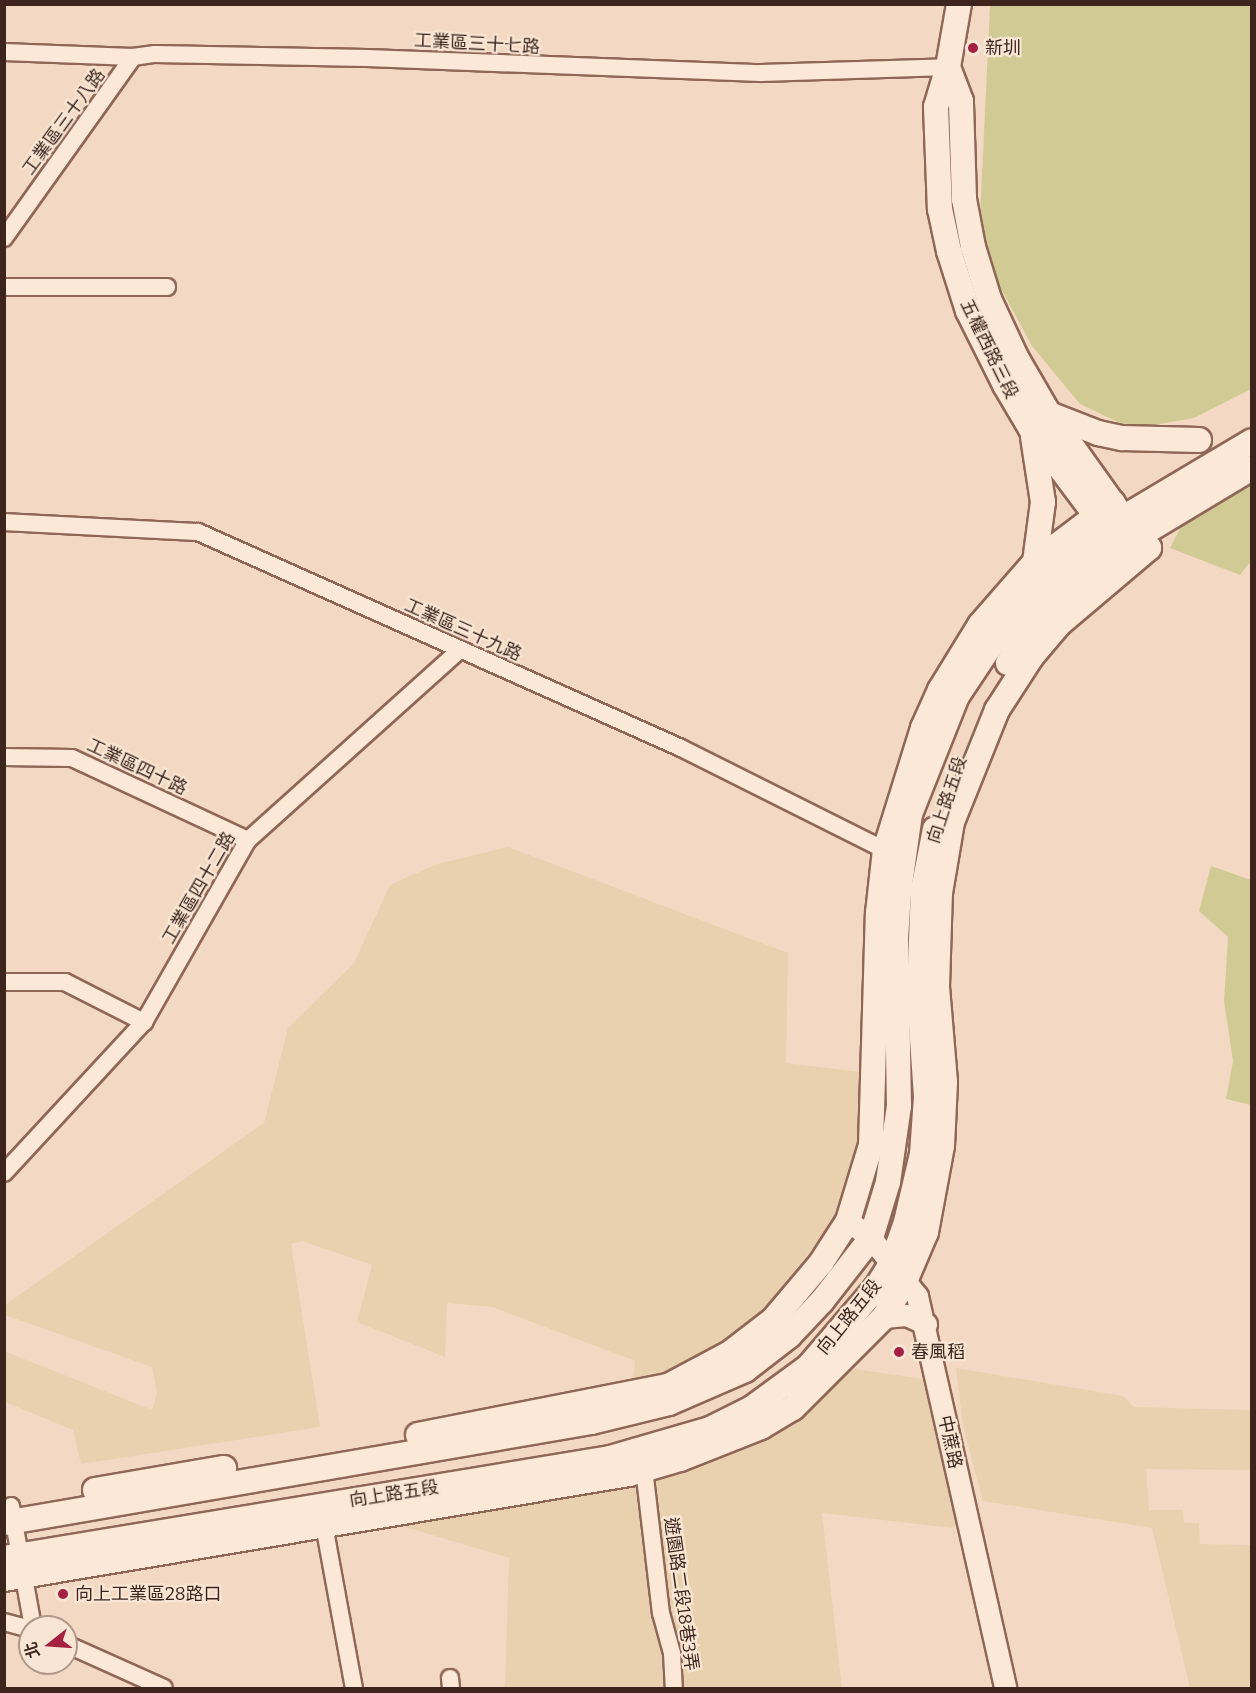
<!DOCTYPE html>
<meta charset="utf-8">
<style>
body{margin:0}
#map{position:relative;width:1256px;height:1693px;overflow:hidden;background:#f3d9c3;font-family:Bitter,"Noto Sans TC",serif}
div>[style]{position:absolute}
.farmland>*{inset:0;background:#e9d1af}
.green>*{inset:0;background:#d2ca95}
.roads{filter:drop-shadow(2px 0 #8f6757) drop-shadow(-2px 0 #8f6757) drop-shadow(0 2px #8f6757) drop-shadow(0 -2px #8f6757)}
.minor>*{height:16px;margin:-8px;padding:0 8px;transform-origin:8px;border-radius:8px;background:#fce8d7}
.tertiary>*{height:21px;margin:-10.5px;padding:0 10.5px;transform-origin:10.5px;border-radius:10.5px;background:#fce8d7}
.secondary>*{height:24px;margin:-12px;padding:0 12px;transform-origin:12px;border-radius:12px;background:#fce8d7}
.dots>*{width:16px;height:16px;translate:-50% -50%;box-sizing:border-box;border:3px solid #f9e5d3;border-radius:50%}
span{translate:-50% -50%;white-space:nowrap;text-align:center;line-height:1.15;-webkit-text-stroke:4.5px #f9e5d3;paint-order:stroke}
.street-label{font-size:18px;color:#3d251d}
.poi-label{font-size:18px;color:#3d251d}
.left{translate:0 -50%;text-align:left}
.frame{position:absolute;inset:0;border:6px solid #3d251d;pointer-events:none}
.north{position:absolute;left:18px;top:1615px;width:60px;height:60px;box-sizing:border-box;background:#f9e5d3;border:2px solid #ae988a;border-radius:50%;rotate:253deg;font-size:16px;font-weight:700;line-height:24px;text-align:center;color:#3d251d}
.north::after{content:'';display:block;margin:auto;width:21px;height:27px;background:#a52142;clip-path:polygon(50% 0,100% 100%,50% 72%,0 100%)}
</style>
<div id="map">
<div class="farmland">
<div style="clip-path:polygon(508px 847px,788px 953px,786px 1063px,869px 1073px,855px 1158px,836px 1217px,763px 1312px,699px 1359px,632px 1384px,635px 1361px,492px 1307px,447px 1303px,445px 1357px,357px 1322px,372px 1265px,302px 1241px,291px 1244px,320px 1427px,81px 1464px,73px 1430px,5px 1402px,4px 1351px,152px 1410px,157px 1393px,152px 1367px,5px 1315px,5px 1305px,264px 1123px,288px 1028px,354px 963px,390px 885px,437px 864px)"></div>
<div style="clip-path:polygon(956px 1368px,1123px 1396px,1134px 1407px,1251px 1410px,1251px 1470px,1146px 1469px,1149px 1510px,1183px 1510px,1184px 1523px,1199px 1523px,1200px 1544px,1251px 1545px,1251px 1688px,1190px 1688px,1152px 1528px,983px 1501px,963px 1426px)"></div>
<div style="clip-path:polygon(855px 1369px,931px 1380px,964px 1520px,952px 1528px,822px 1513px,842px 1688px,505px 1688px,509px 1558px,402px 1526px,604px 1489px,781px 1424px)"></div>
</div>
<div class="green">
<div style="clip-path:polygon(990px 5px,1251px 5px,1251px 389px,1194px 418px,1148px 426px,1120px 423px,1080px 404px,1032px 346px,999px 285px,980px 218px)"></div>
<div style="clip-path:polygon(1251px 481px,1251px 561px,1240px 575px,1170px 548px,1183px 522px)"></div>
<div style="clip-path:polygon(1211px 866px,1251px 880px,1251px 1105px,1226px 1099px,1233px 1061px,1224px 1001px,1228px 937px,1199px 911px)"></div>
</div>
<div class="roads">
<div class="minor">
<div style="left:4px;top:52px;width:129px;rotate:2.2deg"></div>
<div style="left:133px;top:57px;width:22px;rotate:-8deg"></div>
<div style="left:155px;top:54px;width:212px;rotate:1.1deg"></div>
<div style="left:367px;top:58px;width:394px;rotate:2.2deg"></div>
<div style="left:761px;top:73px;width:187px;rotate:-1.8deg"></div>
<div style="left:4px;top:238px;width:222px;rotate:-54.5deg"></div>
<div style="left:4px;top:287px;width:163px"></div>
<div style="left:4px;top:522px;width:194px;rotate:3deg"></div>
<div style="left:198px;top:532px;width:529px;rotate:24.09deg"></div>
<div style="left:681px;top:748px;width:228px;rotate:26.6deg"></div>
<div style="left:4px;top:757px;width:68px;rotate:0.8deg"></div>
<div style="left:72px;top:758px;width:194px;rotate:25deg"></div>
<div style="left:4px;top:982px;width:61px"></div>
<div style="left:65px;top:982px;width:89px;rotate:26.9deg"></div>
<div style="left:4px;top:1173px;width:206px;rotate:-47.2deg"></div>
<div style="left:144px;top:1022px;width:210px;rotate:-60.3deg"></div>
<div style="left:248px;top:840px;width:283px;rotate:-41.9deg"></div>
<div style="left:644px;top:1469px;width:145px;rotate:83.3deg"></div>
<div style="left:661px;top:1613px;width:41px;rotate:74.6deg"></div>
<div style="left:672px;top:1653px;width:35px;rotate:87deg"></div>
<div style="left:11px;top:1506px;width:123px;rotate:79.7deg"></div>
<div style="left:324px;top:1525px;width:166px;rotate:79.6deg"></div>
<div style="left:4px;top:1622px;width:27px;rotate:15deg"></div>
<div style="left:66px;top:1644px;width:107px;rotate:24.2deg"></div>
<div style="left:450px;top:1678px;width:10px;rotate:84deg"></div>
</div>
<div class="tertiary">
<div style="left:848px;top:1221px;width:29px;rotate:36deg"></div>
<div style="left:871px;top:1238px;width:74px;rotate:51.6deg"></div>
<div style="left:917px;top:1296px;width:402px;rotate:77.3deg"></div>
<div style="left:884px;top:1317px;width:22px;rotate:-5deg"></div>
<div style="left:906px;top:1315px;width:22px;rotate:24deg"></div>
</div>
<div class="secondary">
<div style="left:959px;top:4px;width:64px;rotate:99.9deg"></div>
<div style="left:948px;top:67px;width:42px;rotate:106.7deg"></div>
<div style="left:936px;top:107px;width:102px;rotate:87.8deg"></div>
<div style="left:940px;top:209px;width:43px;rotate:77.9deg"></div>
<div style="left:949px;top:251px;width:63px;rotate:72.4deg"></div>
<div style="left:968px;top:311px;width:83px;rotate:63.4deg"></div>
<div style="left:1005px;top:385px;width:51px;rotate:59.4deg"></div>
<div style="left:1031px;top:429px;width:120px;rotate:53.1deg"></div>
<div style="left:1049px;top:414px;width:53px;rotate:21.2deg"></div>
<div style="left:1098px;top:433px;width:25px;rotate:12deg"></div>
<div style="left:1122px;top:438px;width:77px;rotate:1.5deg"></div>
<div style="left:1033px;top:437px;width:66px;rotate:81.3deg"></div>
<div style="left:1043px;top:502px;width:61px;rotate:97.6deg"></div>
<div style="left:1008px;top:663px;width:51px;rotate:-55.4deg"></div>
<div style="left:1037px;top:621px;width:113px;rotate:-41.4deg"></div>
<div style="left:1122px;top:546px;width:152px;rotate:-31deg"></div>
<div style="left:418px;top:1435px;width:255px;rotate:-11.1deg"></div>
<div style="left:668px;top:1386px;width:70px;rotate:-28deg"></div>
<div style="left:730px;top:1353px;width:54px;rotate:-37.5deg"></div>
<div style="left:773px;top:1320px;width:75px;rotate:-49.9deg"></div>
<div style="left:821px;top:1263px;width:50px;rotate:-57.3deg"></div>
<div style="left:848px;top:1221px;width:79px;rotate:-73.2deg"></div>
<div style="left:871px;top:1145px;width:232px;rotate:-88.3deg"></div>
<div style="left:878px;top:913px;width:63px;rotate:-83.7deg"></div>
<div style="left:885px;top:850px;width:128px;rotate:-72.7deg"></div>
<div style="left:923px;top:728px;width:42px;rotate:-65.9deg"></div>
<div style="left:940px;top:690px;width:76px;rotate:-58.4deg"></div>
<div style="left:980px;top:625px;width:84px;rotate:-48.9deg"></div>
<div style="left:1035px;top:562px;width:98px;rotate:-37.1deg"></div>
<div style="left:95px;top:1490px;width:131px;rotate:-9.7deg"></div>
<div style="left:4px;top:1523px;width:596px;rotate:-9.76deg"></div>
<div style="left:591px;top:1422px;width:80px;rotate:-13.7deg"></div>
<div style="left:669px;top:1403px;width:83px;rotate:-23.5deg"></div>
<div style="left:745px;top:1370px;width:56px;rotate:-37.7deg"></div>
<div style="left:789px;top:1336px;width:48px;rotate:-46.7deg"></div>
<div style="left:822px;top:1301px;width:80px;rotate:-52.1deg"></div>
<div style="left:871px;top:1238px;width:59px;rotate:-73.1deg"></div>
<div style="left:888px;top:1182px;width:77px;rotate:-81.8deg"></div>
<div style="left:899px;top:1106px;width:167px;rotate:-91deg"></div>
<div style="left:896px;top:939px;width:47px;rotate:-86.3deg"></div>
<div style="left:899px;top:892px;width:79px;rotate:-82deg"></div>
<div style="left:910px;top:814px;width:127px;rotate:-68.3deg"></div>
<div style="left:957px;top:696px;width:58px;rotate:-56.3deg"></div>
<div style="left:989px;top:648px;width:82px;rotate:-48.9deg"></div>
<div style="left:1043px;top:586px;width:105px;rotate:-40.4deg"></div>
<div style="left:1123px;top:518px;width:150px;rotate:-30.8deg"></div>
<div style="left:4px;top:1558px;width:614px;rotate:-9.37deg"></div>
<div style="left:610px;top:1458px;width:104px;rotate:-16.2deg"></div>
<div style="left:710px;top:1429px;width:47px;rotate:-26.6deg"></div>
<div style="left:752px;top:1408px;width:69px;rotate:-36.2deg"></div>
<div style="left:808px;top:1367px;width:104px;rotate:-49.3deg"></div>
<div style="left:876px;top:1288px;width:31px;rotate:-58deg"></div>
<div style="left:892px;top:1262px;width:42px;rotate:-70.7deg"></div>
<div style="left:906px;top:1222px;width:70px;rotate:-76.8deg"></div>
<div style="left:922px;top:1154px;width:57px;rotate:-86deg"></div>
<div style="left:926px;top:1097px;width:104px;rotate:-93.9deg"></div>
<div style="left:919px;top:993px;width:103px;rotate:-87.8deg"></div>
<div style="left:923px;top:890px;width:62px;rotate:-78.9deg"></div>
<div style="left:4px;top:1579px;width:634px;rotate:-9.54deg"></div>
<div style="left:629px;top:1474px;width:53px;rotate:-16.4deg"></div>
<div style="left:680px;top:1459px;width:87px;rotate:-21.6deg"></div>
<div style="left:761px;top:1427px;width:37px;rotate:-31deg"></div>
<div style="left:793px;top:1408px;width:129px;rotate:-45deg"></div>
<div style="left:884px;top:1317px;width:44px;rotate:-59.9deg"></div>
<div style="left:906px;top:1279px;width:51px;rotate:-66.9deg"></div>
<div style="left:926px;top:1232px;width:87px;rotate:-79.5deg"></div>
<div style="left:942px;top:1146px;width:64px;rotate:-87.3deg"></div>
<div style="left:945px;top:1082px;width:96px;rotate:-94.8deg"></div>
<div style="left:937px;top:986px;width:93px;rotate:-88.2deg"></div>
<div style="left:940px;top:893px;width:72px;rotate:-80.4deg"></div>
<div style="left:952px;top:822px;width:121px;rotate:-68.1deg"></div>
<div style="left:997px;top:710px;width:64px;rotate:-57.1deg"></div>
<div style="left:1032px;top:656px;width:42px;rotate:-49.8deg"></div>
<div style="left:1059px;top:624px;width:118px;rotate:-40.2deg"></div>
<div style="left:1149px;top:548px;width:18px;rotate:-137deg"></div>
<div style="left:1136px;top:536px;width:150px;rotate:-125.5deg"></div>
<div style="left:1049px;top:414px;width:66px;rotate:-120.1deg"></div>
<div style="left:1016px;top:357px;width:64px;rotate:-115deg"></div>
<div style="left:989px;top:299px;width:54px;rotate:-107.1deg"></div>
<div style="left:973px;top:247px;width:49px;rotate:-100.6deg"></div>
<div style="left:964px;top:199px;width:98px;rotate:-91.8deg"></div>
<div style="left:961px;top:101px;width:36px;rotate:-111deg"></div>
</div>
</div>
<div class="dots">
<div style="left:973px;top:48px;background:#a52142"></div>
<div style="left:899px;top:1352px;background:#a52142"></div>
<div style="left:63px;top:1594px;background:#a52142"></div>
</div>
<div class="street-label">
<span style="left:477px;top:44px;rotate:3deg">工業區三十七路</span>
<span style="left:64px;top:122px;rotate:-54deg">工業區三十八路</span>
<span style="left:989px;top:349px;rotate:64deg">五權西路三段</span>
<span style="left:463px;top:630px;rotate:24deg">工業區三十九路</span>
<span style="left:137px;top:767px;rotate:25deg">工業區四十路</span>
<span style="left:947px;top:800px;rotate:-72deg">向上路五段</span>
<span style="left:199px;top:888px;rotate:-60deg">工業區四十二路</span>
<span style="left:849px;top:1317px;rotate:-51deg">向上路五段</span>
<span style="left:950px;top:1442px;rotate:78deg">中蔗路</span>
<span style="left:394px;top:1494px;rotate:-9deg">向上路五段</span>
<span style="left:681px;top:1594px;rotate:82deg">遊園路二段18巷3弄</span>
</div>
<div class="poi-label">
<span class="left" style="left:985px;top:48px">新圳</span>
<span class="left" style="left:911px;top:1352px">春風稻</span>
<span class="left" style="left:75px;top:1594px">向上工業區28路口</span>
</div>
<div class="frame"></div>
<div class="north">北</div>
</div>
